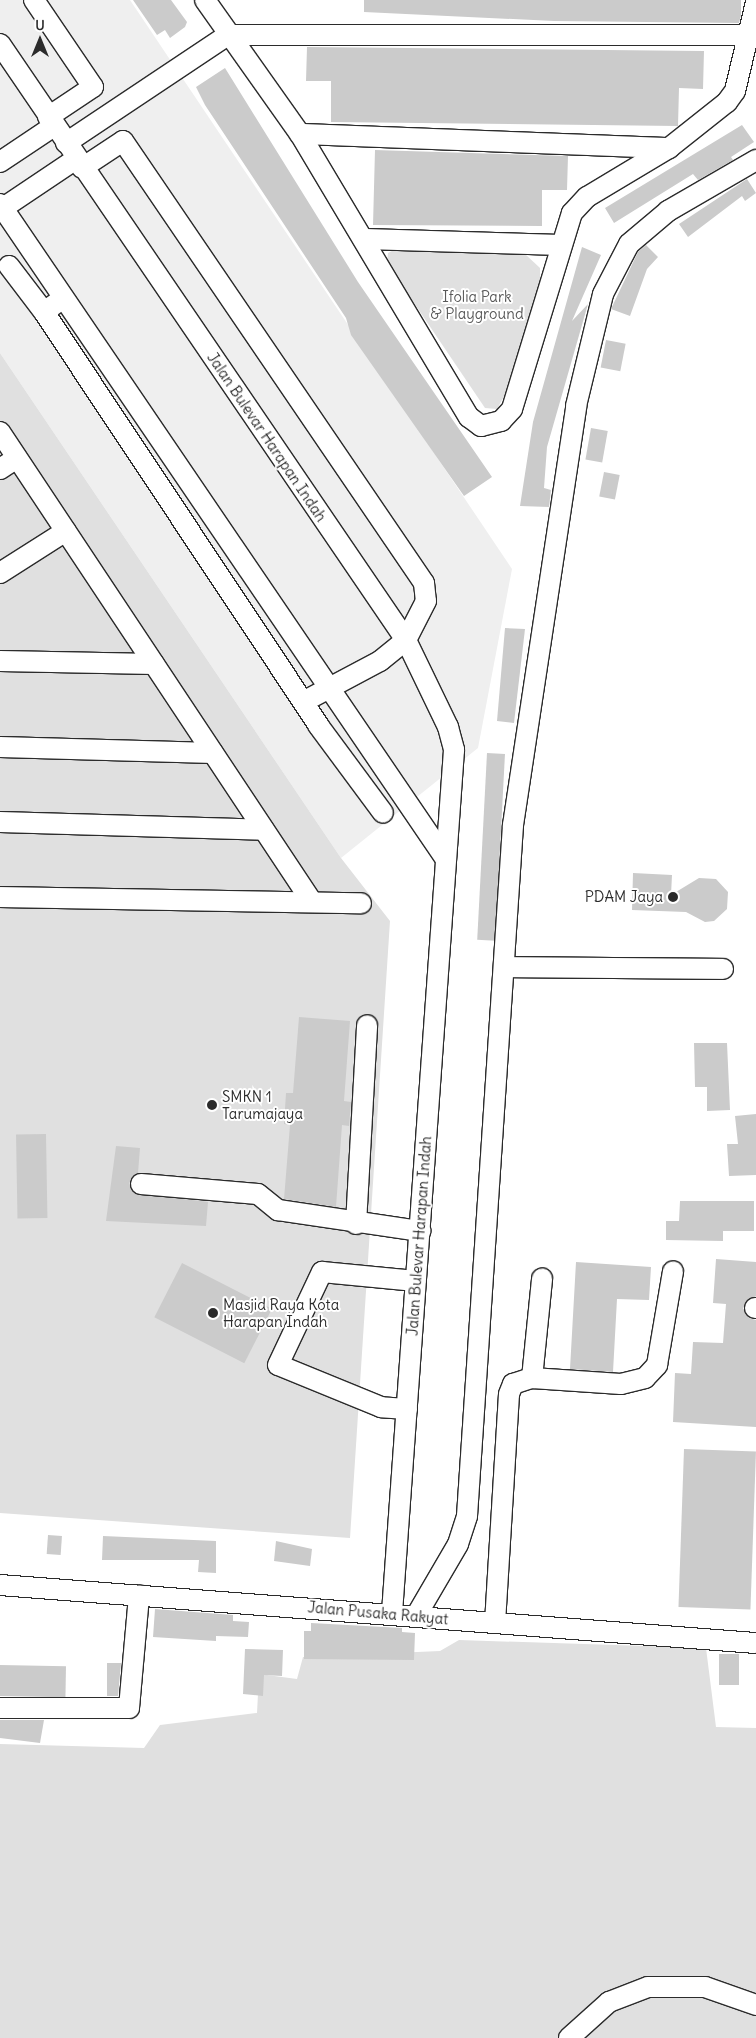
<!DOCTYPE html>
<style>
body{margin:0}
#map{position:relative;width:756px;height:2038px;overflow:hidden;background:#fff;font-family:Delius,sans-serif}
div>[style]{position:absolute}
.built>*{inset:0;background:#efefef}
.green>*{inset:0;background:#e0e0e0}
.building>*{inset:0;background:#cbcbcb;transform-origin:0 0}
.roads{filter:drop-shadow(1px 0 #2b2b2b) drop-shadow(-1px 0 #2b2b2b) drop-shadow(0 1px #2b2b2b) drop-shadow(0 -1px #2b2b2b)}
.minor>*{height:20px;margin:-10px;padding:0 10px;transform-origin:10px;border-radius:10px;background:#fff}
.dots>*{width:14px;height:14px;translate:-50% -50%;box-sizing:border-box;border:2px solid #fff;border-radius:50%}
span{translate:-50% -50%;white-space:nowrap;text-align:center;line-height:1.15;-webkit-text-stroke:4px #fff;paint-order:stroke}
.park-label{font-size:15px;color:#585858}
.street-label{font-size:15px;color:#2b2b2b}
.poi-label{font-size:15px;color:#2b2b2b}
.right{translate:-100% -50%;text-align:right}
.left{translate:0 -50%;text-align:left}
.north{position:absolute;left:15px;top:15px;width:50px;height:50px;-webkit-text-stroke:4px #fff;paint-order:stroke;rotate:0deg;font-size:14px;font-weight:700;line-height:20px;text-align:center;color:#2b2b2b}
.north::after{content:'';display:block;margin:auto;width:18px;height:22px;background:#2b2b2b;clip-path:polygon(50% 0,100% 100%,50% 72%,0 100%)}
</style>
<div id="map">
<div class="built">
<div style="clip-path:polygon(0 0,130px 0,512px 569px,478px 748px,341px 858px,0 353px)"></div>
</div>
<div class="green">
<div style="clip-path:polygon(398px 248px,524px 253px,540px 268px,540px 283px,507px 391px,497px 409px,485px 408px,387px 263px,388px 253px)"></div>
<div style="clip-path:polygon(0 353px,341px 858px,390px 921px,350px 1538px,0 1513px)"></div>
<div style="clip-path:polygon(459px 1640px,706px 1648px,716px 1727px,756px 1728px,756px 2038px,0 2038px,0 1744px,144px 1748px,160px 1725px,257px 1713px,259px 1674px,297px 1679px,303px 1657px,440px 1651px)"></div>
</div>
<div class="building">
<div style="clip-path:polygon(133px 0,171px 0,187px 22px,185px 27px,170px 38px,165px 30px,157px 35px)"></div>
<div style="clip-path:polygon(364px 0,741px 0,741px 15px,739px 23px,554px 21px,364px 12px)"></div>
<div style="clip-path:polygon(307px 47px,704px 51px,703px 89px,679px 88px,678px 126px,331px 122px,331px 81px,306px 81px)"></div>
<div style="clip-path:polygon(225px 68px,358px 282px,492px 477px,464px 496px,351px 335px,346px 318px,205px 105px,196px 87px)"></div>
<div style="clip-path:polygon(742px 125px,754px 142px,731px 157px,733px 160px,698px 180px,693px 174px,614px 223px,605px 208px)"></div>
<div style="clip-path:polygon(375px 150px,568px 156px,567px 190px,542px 190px,542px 226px,373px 225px)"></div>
<div style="clip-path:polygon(747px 179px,756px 193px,745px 201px,742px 196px,688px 237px,679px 224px)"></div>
<div style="clip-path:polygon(646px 245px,658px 257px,647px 269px,630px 316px,611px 309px,638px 252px)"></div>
<div style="clip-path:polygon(582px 247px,601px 255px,572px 321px,588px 304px,547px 447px,544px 488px,551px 490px,549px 507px,520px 506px,533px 422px)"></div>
<div style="left:606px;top:340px;width:20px;height:28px;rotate:11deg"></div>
<div style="left:591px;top:428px;width:17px;height:32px;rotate:10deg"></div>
<div style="left:604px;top:472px;width:16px;height:25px;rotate:11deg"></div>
<div style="clip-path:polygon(505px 628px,525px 629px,514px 723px,497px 721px)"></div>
<div style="left:487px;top:753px;width:18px;height:187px;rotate:3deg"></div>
<div style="clip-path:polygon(633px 873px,672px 875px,671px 895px,699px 878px,716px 879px,728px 892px,727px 909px,714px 921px,705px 922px,686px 912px,632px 910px)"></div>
<div style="clip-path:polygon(299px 1017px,350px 1021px,344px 1101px,351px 1102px,349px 1126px,342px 1125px,336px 1207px,284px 1199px,290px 1125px,284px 1124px,286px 1093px,293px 1093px)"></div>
<div style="clip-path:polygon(694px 1043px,727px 1043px,730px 1110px,707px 1111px,707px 1087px,695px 1087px)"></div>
<div style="clip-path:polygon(756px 1114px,756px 1175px,729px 1176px,727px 1144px,738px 1144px,735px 1116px)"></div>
<div style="left:46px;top:1134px;width:84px;height:30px;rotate:89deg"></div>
<div style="clip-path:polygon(116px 1146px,140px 1148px,138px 1173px,129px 1183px,134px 1193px,208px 1202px,206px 1226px,106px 1221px)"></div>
<div style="clip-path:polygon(680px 1201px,754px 1201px,754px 1231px,723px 1231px,723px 1241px,666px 1240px,666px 1221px,679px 1221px)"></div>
<div style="clip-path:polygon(716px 1259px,756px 1262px,756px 1296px,743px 1308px,749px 1318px,756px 1320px,756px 1427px,673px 1422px,675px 1373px,691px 1374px,693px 1342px,723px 1343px,726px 1304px,713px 1303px)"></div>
<div style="clip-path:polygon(576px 1262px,651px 1267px,649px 1300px,617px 1299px,613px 1372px,570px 1369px)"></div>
<div style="left:182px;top:1263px;width:101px;height:61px;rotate:27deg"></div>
<div style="left:684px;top:1449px;width:72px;height:158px;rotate:2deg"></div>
<div style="left:48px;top:1535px;width:14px;height:19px;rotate:4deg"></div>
<div style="clip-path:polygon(103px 1536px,216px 1541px,216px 1573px,198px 1572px,199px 1560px,102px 1560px)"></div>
<div style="clip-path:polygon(276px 1541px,312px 1549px,310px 1566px,274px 1561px)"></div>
<div style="clip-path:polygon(155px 1609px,233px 1615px,233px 1621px,249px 1622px,248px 1637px,216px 1636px,216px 1641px,153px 1637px)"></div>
<div style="clip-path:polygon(311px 1623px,402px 1628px,402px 1632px,415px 1633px,414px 1660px,304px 1659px,304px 1631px,311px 1631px)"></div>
<div style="clip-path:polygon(245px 1649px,283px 1650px,282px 1676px,264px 1675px,263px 1696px,243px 1694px)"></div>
<div style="left:739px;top:1654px;width:31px;height:20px;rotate:90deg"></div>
<div style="clip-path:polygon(107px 1663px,121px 1663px,118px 1696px,107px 1696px)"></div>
<div style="left:0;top:1665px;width:66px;height:31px;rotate:1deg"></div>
<div style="clip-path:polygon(0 1720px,44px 1720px,40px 1743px,0 1738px)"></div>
</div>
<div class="roads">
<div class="minor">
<div style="left:34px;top:0;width:105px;rotate:55.9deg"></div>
<div style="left:93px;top:87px;width:54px;rotate:146.3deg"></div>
<div style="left:205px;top:0;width:164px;rotate:54.7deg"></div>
<div style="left:300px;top:134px;width:330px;rotate:59.2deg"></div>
<div style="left:469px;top:417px;width:15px;rotate:37deg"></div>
<div style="left:481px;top:426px;width:21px;rotate:-14deg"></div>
<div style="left:501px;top:421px;width:16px;rotate:-47deg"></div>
<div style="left:512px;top:409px;width:205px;rotate:-73deg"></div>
<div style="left:572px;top:213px;width:22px;rotate:-47deg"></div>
<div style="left:587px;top:197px;width:96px;rotate:-30.9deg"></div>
<div style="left:669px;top:148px;width:74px;rotate:-38.4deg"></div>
<div style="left:727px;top:102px;width:14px;rotate:-54deg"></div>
<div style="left:735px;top:91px;width:91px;rotate:-76.7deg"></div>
<div style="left:0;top:44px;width:721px;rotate:55.74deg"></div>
<div style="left:406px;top:640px;width:97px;rotate:64.2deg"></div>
<div style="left:448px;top:727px;width:24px;rotate:75deg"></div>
<div style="left:454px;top:750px;width:865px;rotate:94.11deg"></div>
<div style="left:300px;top:134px;width:369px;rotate:2.2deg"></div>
<div style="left:66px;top:143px;width:195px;rotate:-33.7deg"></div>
<div style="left:228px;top:35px;width:523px"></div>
<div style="left:0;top:162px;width:65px;rotate:-33.7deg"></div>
<div style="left:82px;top:168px;width:49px;rotate:-33.4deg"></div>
<div style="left:123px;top:141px;width:535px;rotate:55.75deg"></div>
<div style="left:424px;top:583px;width:18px;rotate:84deg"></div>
<div style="left:426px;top:601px;width:44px;rotate:117.1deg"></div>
<div style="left:406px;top:640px;width:33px;rotate:141deg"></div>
<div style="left:380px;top:661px;width:87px;rotate:152deg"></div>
<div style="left:0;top:204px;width:791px;rotate:55.77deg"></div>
<div style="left:0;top:210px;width:92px;rotate:-33.9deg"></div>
<div style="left:367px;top:239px;width:192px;rotate:1.8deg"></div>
<div style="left:9px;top:266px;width:58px;rotate:52.7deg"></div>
<div style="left:62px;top:299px;width:22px;rotate:144deg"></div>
<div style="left:44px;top:312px;width:496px;rotate:56.4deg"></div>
<div style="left:318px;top:725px;width:109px;rotate:53.5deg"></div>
<div style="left:0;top:432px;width:564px;rotate:56.42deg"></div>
<div style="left:0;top:469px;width:20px;rotate:-33deg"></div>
<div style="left:0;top:573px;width:78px;rotate:-32.5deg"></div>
<div style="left:0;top:661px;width:154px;rotate:1.1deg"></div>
<div style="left:0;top:747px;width:213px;rotate:1.6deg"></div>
<div style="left:0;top:822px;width:264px;rotate:1.7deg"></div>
<div style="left:0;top:897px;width:361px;rotate:1deg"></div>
<div style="left:504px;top:967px;width:219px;rotate:0.5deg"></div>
<div style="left:141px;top:1184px;width:117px;rotate:4.9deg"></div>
<div style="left:258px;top:1194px;width:26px;rotate:39deg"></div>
<div style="left:278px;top:1210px;width:144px;rotate:8.4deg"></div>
<div style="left:356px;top:1224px;width:199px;rotate:-86.8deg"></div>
<div style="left:755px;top:1308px;width:1px"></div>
<div style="left:532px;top:1378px;width:100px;rotate:-84.2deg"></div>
<div style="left:407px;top:1409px;width:26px;rotate:-176deg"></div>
<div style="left:381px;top:1407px;width:111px;rotate:-157.8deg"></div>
<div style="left:278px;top:1365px;width:103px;rotate:-64.7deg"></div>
<div style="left:322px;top:1272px;width:94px;rotate:5.5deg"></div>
<div style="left:0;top:1585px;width:758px;rotate:4.39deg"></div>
<div style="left:416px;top:1616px;width:83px;rotate:-59.7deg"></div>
<div style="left:458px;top:1544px;width:29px;rotate:-72deg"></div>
<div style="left:467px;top:1516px;width:693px;rotate:-86.19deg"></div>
<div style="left:513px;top:825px;width:424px;rotate:-81.4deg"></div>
<div style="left:576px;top:406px;width:115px;rotate:-76.4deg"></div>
<div style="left:603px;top:294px;width:56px;rotate:-62.5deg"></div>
<div style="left:629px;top:244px;width:51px;rotate:-40.2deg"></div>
<div style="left:668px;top:211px;width:102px;rotate:-30.1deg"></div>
<div style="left:495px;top:1623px;width:229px;rotate:-86.5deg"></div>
<div style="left:509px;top:1394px;width:11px;rotate:-68deg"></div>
<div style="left:513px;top:1384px;width:20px;rotate:-18deg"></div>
<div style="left:532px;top:1378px;width:89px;rotate:3.9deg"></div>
<div style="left:621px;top:1384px;width:25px;rotate:-14deg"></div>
<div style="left:645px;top:1378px;width:18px;rotate:-47deg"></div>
<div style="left:657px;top:1365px;width:95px;rotate:-80.3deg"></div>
<div style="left:0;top:1708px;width:129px"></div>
<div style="left:129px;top:1708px;width:113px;rotate:-84.9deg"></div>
<div style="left:569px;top:2038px;width:54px;rotate:-42deg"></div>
<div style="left:609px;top:2002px;width:42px;rotate:-21deg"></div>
<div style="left:648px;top:1987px;width:57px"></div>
<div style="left:705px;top:1987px;width:54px;rotate:19.4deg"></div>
</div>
</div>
<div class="dots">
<div style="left:673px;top:897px;background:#2b2b2b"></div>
<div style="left:212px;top:1105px;background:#2b2b2b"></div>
<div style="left:213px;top:1313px;background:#2b2b2b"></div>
</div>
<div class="park-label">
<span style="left:477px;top:305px">Ifolia Park<br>&amp; Playground</span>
</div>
<div class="street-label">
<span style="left:267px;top:437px;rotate:56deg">Jalan Bulevar Harapan Indah</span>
<span style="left:419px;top:1236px;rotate:-86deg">Jalan Bulevar Harapan Indah</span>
<span style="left:378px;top:1613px;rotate:5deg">Jalan Pusaka Rakyat</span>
</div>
<div class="poi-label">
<span class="right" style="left:663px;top:897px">PDAM Jaya</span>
<span class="left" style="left:222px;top:1105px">SMKN 1<br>Tarumajaya</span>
<span class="left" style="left:223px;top:1313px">Masjid Raya Kota<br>Harapan Indah</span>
</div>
<div class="north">U</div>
</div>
